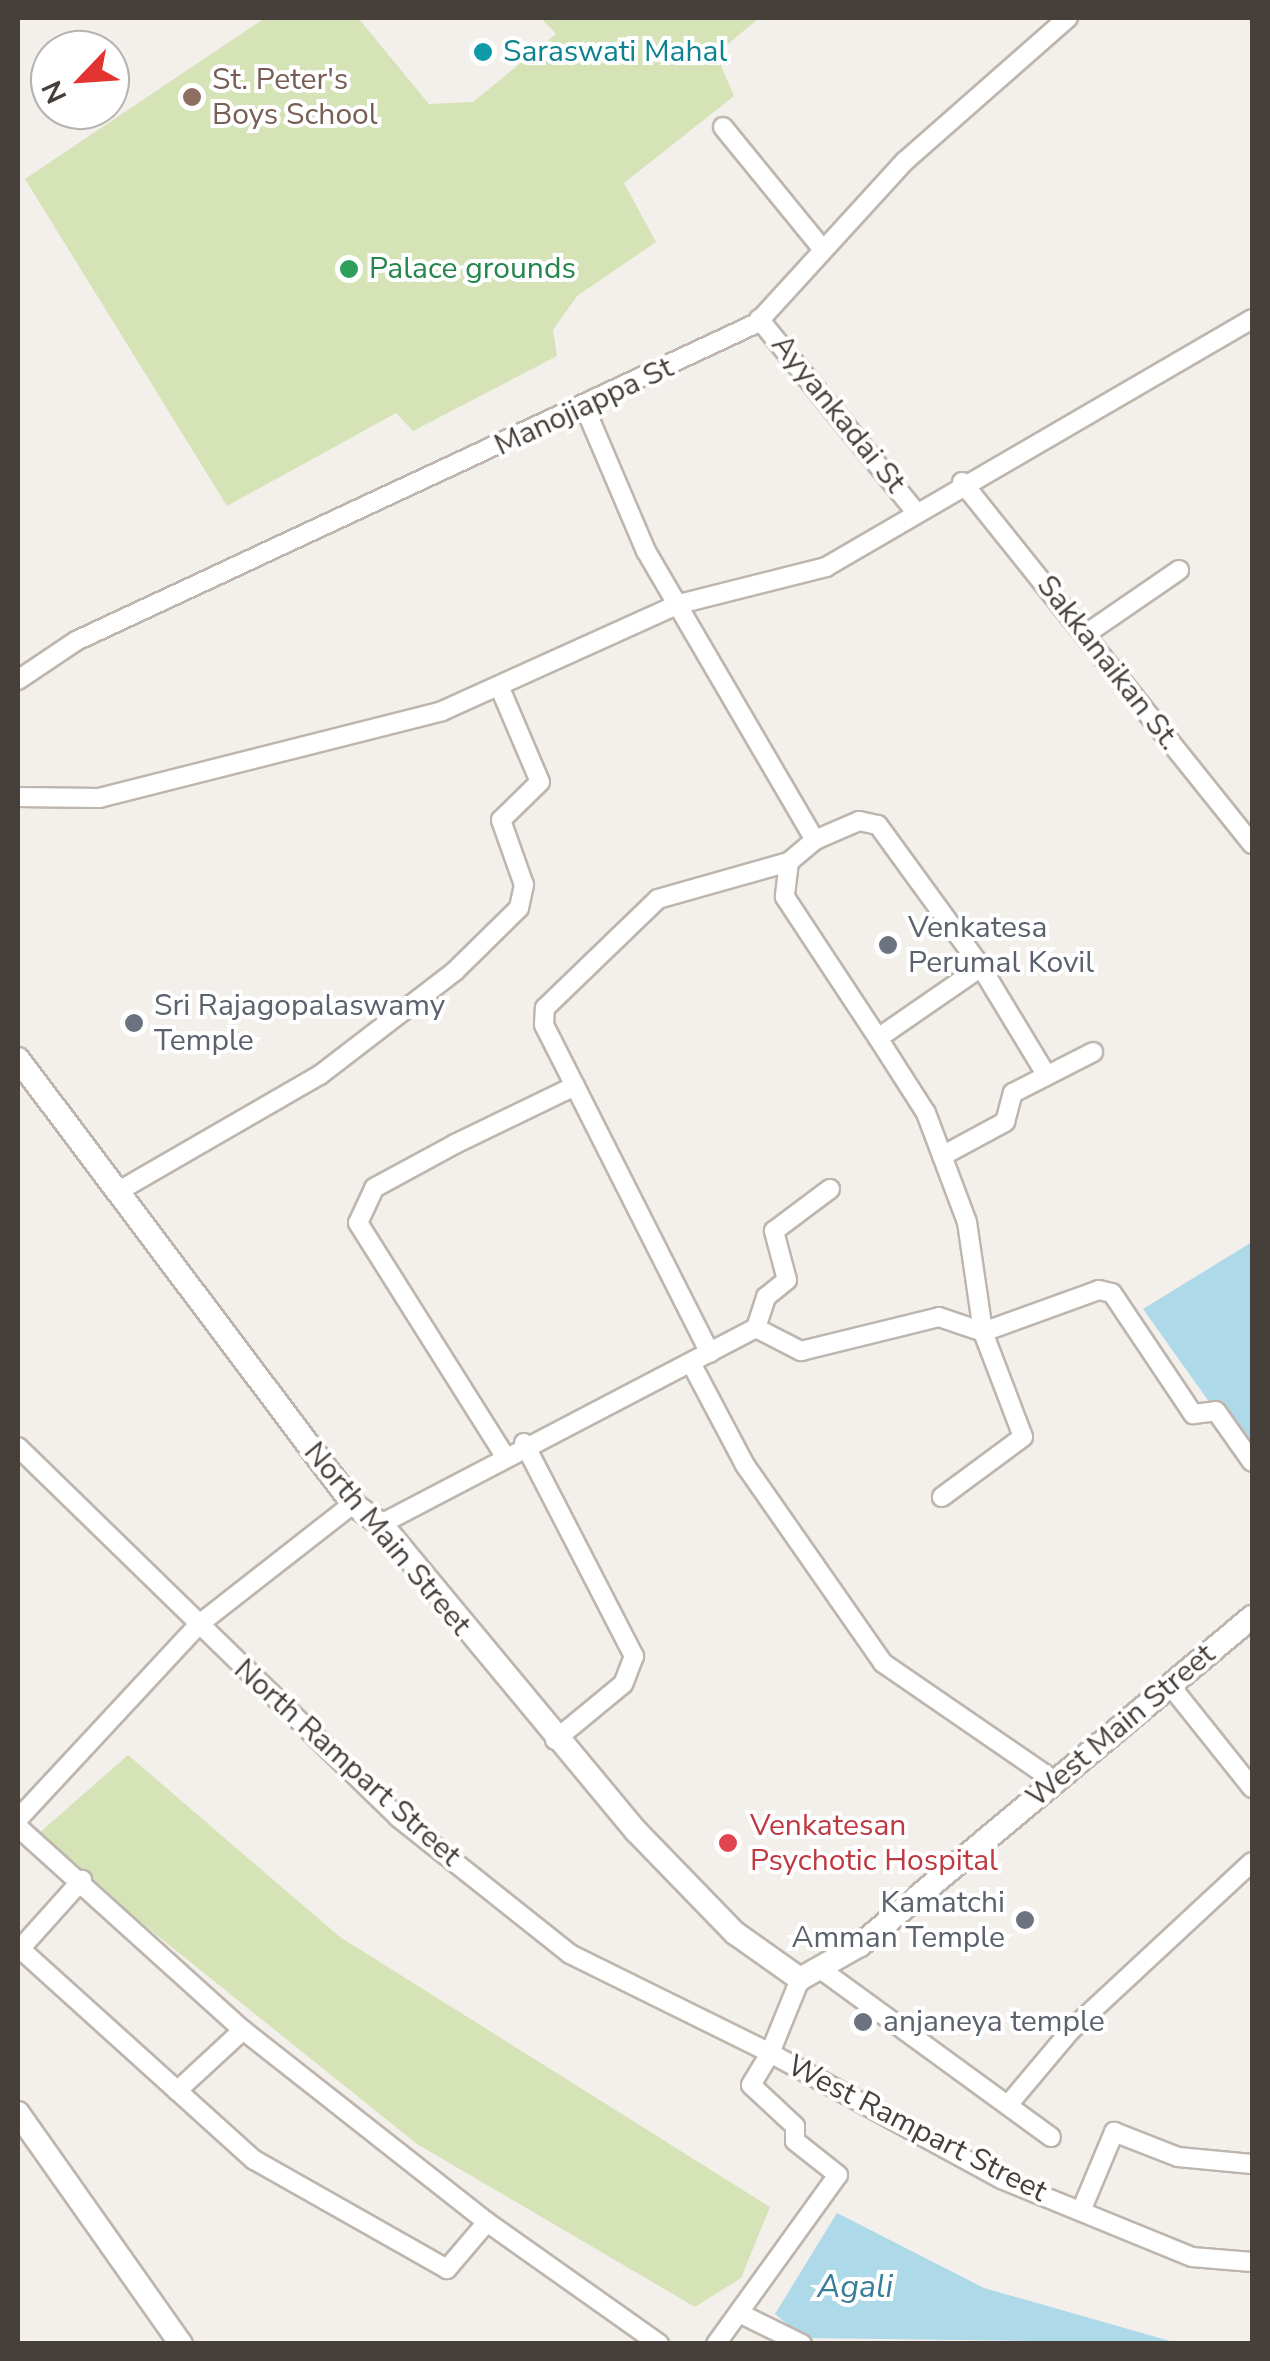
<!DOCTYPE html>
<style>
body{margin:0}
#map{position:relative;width:1270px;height:2361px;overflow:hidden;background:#f3efea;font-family:"Nunito Sans",sans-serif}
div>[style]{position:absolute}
.green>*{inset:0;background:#d5e3b7}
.water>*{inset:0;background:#add9e9}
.roads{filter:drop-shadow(2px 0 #beb6ae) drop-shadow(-2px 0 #beb6ae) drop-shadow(0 2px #beb6ae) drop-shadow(0 -2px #beb6ae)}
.minor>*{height:18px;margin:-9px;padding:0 9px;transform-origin:9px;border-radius:9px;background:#fff}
.tertiary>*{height:22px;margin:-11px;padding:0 11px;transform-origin:11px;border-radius:11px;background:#fff}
.dots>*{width:28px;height:28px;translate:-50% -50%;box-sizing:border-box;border:5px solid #fff;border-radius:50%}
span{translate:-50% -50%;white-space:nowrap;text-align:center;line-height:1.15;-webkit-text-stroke:8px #fff;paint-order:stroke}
.culture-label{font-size:30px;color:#0d838f}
.left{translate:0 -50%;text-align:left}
.education-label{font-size:30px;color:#785e54}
.leisure-label{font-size:30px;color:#27864d}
.street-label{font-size:30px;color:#473f39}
.worship-label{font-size:30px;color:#5b616d}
.right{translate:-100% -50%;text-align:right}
.health-label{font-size:30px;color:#be3a42}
.water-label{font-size:32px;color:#397e99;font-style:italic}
.frame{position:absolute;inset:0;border:20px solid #473f39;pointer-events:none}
.north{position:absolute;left:30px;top:30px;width:100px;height:100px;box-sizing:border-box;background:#fff;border:2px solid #b5b2b0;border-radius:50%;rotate:245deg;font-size:28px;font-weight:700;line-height:40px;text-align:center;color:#473f39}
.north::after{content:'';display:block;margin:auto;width:35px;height:45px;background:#e33331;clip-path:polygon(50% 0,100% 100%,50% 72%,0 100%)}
</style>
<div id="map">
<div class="green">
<div style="clip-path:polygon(265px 18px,358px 18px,429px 104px,473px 102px,556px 34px,541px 18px,759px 18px,716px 54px,734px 96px,624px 183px,656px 242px,577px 296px,553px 330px,557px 356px,413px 431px,396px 413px,227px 506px,25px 179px)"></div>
<div style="clip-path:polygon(128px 1755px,340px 1937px,770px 2207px,741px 2278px,695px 2307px,417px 2144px,62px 1859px,37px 1835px)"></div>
</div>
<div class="water">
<div style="clip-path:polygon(1252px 1242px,1252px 1462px,1143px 1309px)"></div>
<div style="clip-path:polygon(837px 2213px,984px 2288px,1177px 2343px,804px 2338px,775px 2314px)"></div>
</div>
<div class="roads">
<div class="minor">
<div style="left:723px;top:127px;width:155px;rotate:50.8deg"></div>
<div style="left:759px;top:319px;width:247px;rotate:50.9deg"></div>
<div style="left:585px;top:408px;width:155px;rotate:66.9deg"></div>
<div style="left:646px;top:551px;width:335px;rotate:59.7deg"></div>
<div style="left:815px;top:840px;width:48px;rotate:-23.4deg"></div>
<div style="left:859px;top:821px;width:19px;rotate:12deg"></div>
<div style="left:878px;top:825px;width:175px;rotate:54deg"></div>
<div style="left:981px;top:967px;width:125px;rotate:145.4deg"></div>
<div style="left:878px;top:1038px;width:89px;rotate:57.4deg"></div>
<div style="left:926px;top:1113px;width:116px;rotate:69.4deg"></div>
<div style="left:967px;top:1222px;width:111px;rotate:81.7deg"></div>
<div style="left:983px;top:1332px;width:112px;rotate:69.1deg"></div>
<div style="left:1023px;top:1437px;width:101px;rotate:143.5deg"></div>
<div style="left:962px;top:482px;width:464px;rotate:51.3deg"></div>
<div style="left:1086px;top:634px;width:113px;rotate:-34.5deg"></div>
<div style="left:18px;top:680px;width:70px;rotate:-33.9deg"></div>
<div style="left:76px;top:641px;width:752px;rotate:-25.03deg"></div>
<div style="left:757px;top:323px;width:219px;rotate:-47.6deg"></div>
<div style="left:905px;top:161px;width:217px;rotate:-41.3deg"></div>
<div style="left:18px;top:797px;width:81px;rotate:0.7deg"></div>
<div style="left:99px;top:798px;width:354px;rotate:-14.2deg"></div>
<div style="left:442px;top:711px;width:260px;rotate:-24.3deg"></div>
<div style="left:679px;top:604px;width:152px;rotate:-14.1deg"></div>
<div style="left:826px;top:567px;width:493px;rotate:-30.2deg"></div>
<div style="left:815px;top:840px;width:34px;rotate:140deg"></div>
<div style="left:789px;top:862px;width:35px;rotate:97deg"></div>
<div style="left:785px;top:897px;width:169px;rotate:56.6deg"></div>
<div style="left:981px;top:967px;width:127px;rotate:58.8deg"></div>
<div style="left:575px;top:1086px;width:68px;rotate:-116.9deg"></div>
<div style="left:544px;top:1025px;width:17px;rotate:-87deg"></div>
<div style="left:545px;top:1008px;width:157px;rotate:-44deg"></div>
<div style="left:658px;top:899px;width:136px;rotate:-15.8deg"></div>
<div style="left:942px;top:1156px;width:72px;rotate:-28.4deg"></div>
<div style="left:1005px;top:1122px;width:30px;rotate:-75deg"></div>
<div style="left:1013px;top:1093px;width:90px;rotate:-27.1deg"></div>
<div style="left:117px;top:1192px;width:234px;rotate:-30deg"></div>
<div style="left:320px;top:1075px;width:170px;rotate:-37.6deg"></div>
<div style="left:455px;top:971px;width:90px;rotate:-44.5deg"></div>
<div style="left:519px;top:908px;width:24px;rotate:-78deg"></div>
<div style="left:524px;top:885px;width:69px;rotate:-109.5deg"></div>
<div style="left:501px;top:820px;width:54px;rotate:-44.3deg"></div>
<div style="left:540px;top:782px;width:104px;rotate:-113.1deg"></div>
<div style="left:756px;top:1328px;width:33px;rotate:-72deg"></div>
<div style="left:766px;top:1297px;width:27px;rotate:-39deg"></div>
<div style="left:787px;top:1280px;width:51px;rotate:-104.9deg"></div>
<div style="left:774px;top:1231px;width:70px;rotate:-36.9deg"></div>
<div style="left:691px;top:1363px;width:115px;rotate:62.1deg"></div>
<div style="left:745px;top:1465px;width:241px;rotate:55.1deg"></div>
<div style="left:883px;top:1663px;width:209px;rotate:34.5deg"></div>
<div style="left:524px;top:1443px;width:240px;rotate:62.7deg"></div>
<div style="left:634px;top:1656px;width:30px;rotate:111deg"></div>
<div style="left:623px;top:1684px;width:88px;rotate:140.5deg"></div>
<div style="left:18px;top:1447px;width:532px;rotate:44.24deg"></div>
<div style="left:399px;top:1818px;width:218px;rotate:38.5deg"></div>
<div style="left:570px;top:1954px;width:223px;rotate:26.3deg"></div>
<div style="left:770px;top:2053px;width:80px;rotate:-67.9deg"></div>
<div style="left:503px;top:1453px;width:272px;rotate:-122.2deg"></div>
<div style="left:358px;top:1223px;width:38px;rotate:-65deg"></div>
<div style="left:374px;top:1188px;width:92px;rotate:-28.5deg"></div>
<div style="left:455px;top:1144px;width:133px;rotate:-25.8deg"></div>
<div style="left:575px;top:1086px;width:299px;rotate:63.2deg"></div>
<div style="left:381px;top:1524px;width:423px;rotate:-27.6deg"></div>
<div style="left:756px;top:1328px;width:51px;rotate:27.1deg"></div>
<div style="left:801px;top:1351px;width:142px;rotate:-13.8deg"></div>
<div style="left:939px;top:1317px;width:46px;rotate:18.8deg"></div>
<div style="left:983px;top:1332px;width:123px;rotate:-19.9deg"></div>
<div style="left:1099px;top:1290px;width:13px;rotate:13deg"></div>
<div style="left:1112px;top:1293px;width:146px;rotate:56.2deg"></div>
<div style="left:1193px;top:1414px;width:23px;rotate:-7deg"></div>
<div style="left:1216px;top:1411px;width:62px;rotate:54.8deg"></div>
<div style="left:1169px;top:1684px;width:133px;rotate:51.4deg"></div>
<div style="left:18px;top:1819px;width:265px;rotate:-47.1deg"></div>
<div style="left:198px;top:1625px;width:197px;rotate:-38deg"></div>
<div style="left:18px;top:1827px;width:303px;rotate:42.1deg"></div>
<div style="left:243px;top:2030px;width:310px;rotate:38.2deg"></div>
<div style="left:487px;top:2222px;width:62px;rotate:130.4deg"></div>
<div style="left:447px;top:2269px;width:222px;rotate:-150.5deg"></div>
<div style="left:254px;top:2160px;width:318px;rotate:-137.9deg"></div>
<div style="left:20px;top:1949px;width:93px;rotate:-48.1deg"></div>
<div style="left:819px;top:1968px;width:287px;rotate:36.1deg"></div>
<div style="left:177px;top:2091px;width:90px;rotate:-42.7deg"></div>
<div style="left:1008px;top:2105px;width:97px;rotate:-50deg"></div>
<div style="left:1070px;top:2031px;width:248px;rotate:-42.9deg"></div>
<div style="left:1081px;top:2211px;width:86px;rotate:-67.3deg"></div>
<div style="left:1114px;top:2132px;width:69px;rotate:21.3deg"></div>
<div style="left:1178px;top:2157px;width:74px;rotate:5.4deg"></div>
<div style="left:487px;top:2222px;width:211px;rotate:35.3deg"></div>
<div style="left:741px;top:2314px;width:68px;rotate:26.2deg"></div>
<div style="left:716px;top:2344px;width:208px;rotate:-54.2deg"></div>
<div style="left:838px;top:2175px;width:55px;rotate:-141.7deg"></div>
<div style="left:795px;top:2141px;width:15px;rotate:-90deg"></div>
<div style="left:795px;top:2126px;width:60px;rotate:-137deg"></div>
<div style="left:751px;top:2085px;width:37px;rotate:-59deg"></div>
<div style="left:770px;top:2053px;width:263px;rotate:28.6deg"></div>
<div style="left:1001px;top:2179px;width:206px;rotate:22.2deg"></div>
<div style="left:1192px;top:2257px;width:60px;rotate:4.8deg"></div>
</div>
<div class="tertiary">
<div style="left:18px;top:1059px;width:557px;rotate:53.03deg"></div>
<div style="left:353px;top:1504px;width:34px;rotate:36deg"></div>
<div style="left:381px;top:1524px;width:399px;rotate:50.3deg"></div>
<div style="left:636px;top:1831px;width:142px;rotate:45.9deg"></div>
<div style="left:735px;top:1933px;width:80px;rotate:35.3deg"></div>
<div style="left:800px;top:1979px;width:69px;rotate:-29.5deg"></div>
<div style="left:860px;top:1945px;width:511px;rotate:-39.92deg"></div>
<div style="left:18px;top:2113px;width:283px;rotate:54.8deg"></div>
</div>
</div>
<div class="dots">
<div style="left:483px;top:52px;background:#0f9aa8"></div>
<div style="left:192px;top:97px;background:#8d6e63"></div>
<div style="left:349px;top:269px;background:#2e9e5b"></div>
<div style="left:888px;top:945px;background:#6b7280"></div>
<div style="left:134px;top:1023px;background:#6b7280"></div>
<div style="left:728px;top:1843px;background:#e0444e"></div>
<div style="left:1025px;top:1920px;background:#6b7280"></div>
<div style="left:863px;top:2022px;background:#6b7280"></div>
</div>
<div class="culture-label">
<span class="left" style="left:503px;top:52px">Saraswati Mahal</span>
</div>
<div class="education-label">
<span class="left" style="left:212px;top:97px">St. Peter's<br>Boys School</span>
</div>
<div class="leisure-label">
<span class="left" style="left:369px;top:269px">Palace grounds</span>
</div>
<div class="street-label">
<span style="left:584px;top:407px;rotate:-25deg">Manojiappa St</span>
<span style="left:838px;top:414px;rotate:51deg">Ayyankadai St</span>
<span style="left:1108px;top:663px;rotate:52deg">Sakkanaikan St.</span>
<span style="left:387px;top:1539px;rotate:50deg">North Main Street</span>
<span style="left:1121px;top:1726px;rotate:-40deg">West Main Street</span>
<span style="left:347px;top:1763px;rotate:42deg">North Rampart Street</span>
<span style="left:917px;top:2129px;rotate:27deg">West Rampart Street</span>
</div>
<div class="worship-label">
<span class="left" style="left:908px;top:945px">Venkatesa<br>Perumal Kovil</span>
<span class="left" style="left:154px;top:1023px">Sri Rajagopalaswamy<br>Temple</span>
<span class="right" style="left:1005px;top:1920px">Kamatchi<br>Amman Temple</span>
<span class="left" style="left:883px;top:2022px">anjaneya temple</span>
</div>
<div class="health-label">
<span class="left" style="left:750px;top:1843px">Venkatesan<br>Psychotic Hospital</span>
</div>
<div class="water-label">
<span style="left:855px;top:2287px">Agali</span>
</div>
<div class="frame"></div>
<div class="north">N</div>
</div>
